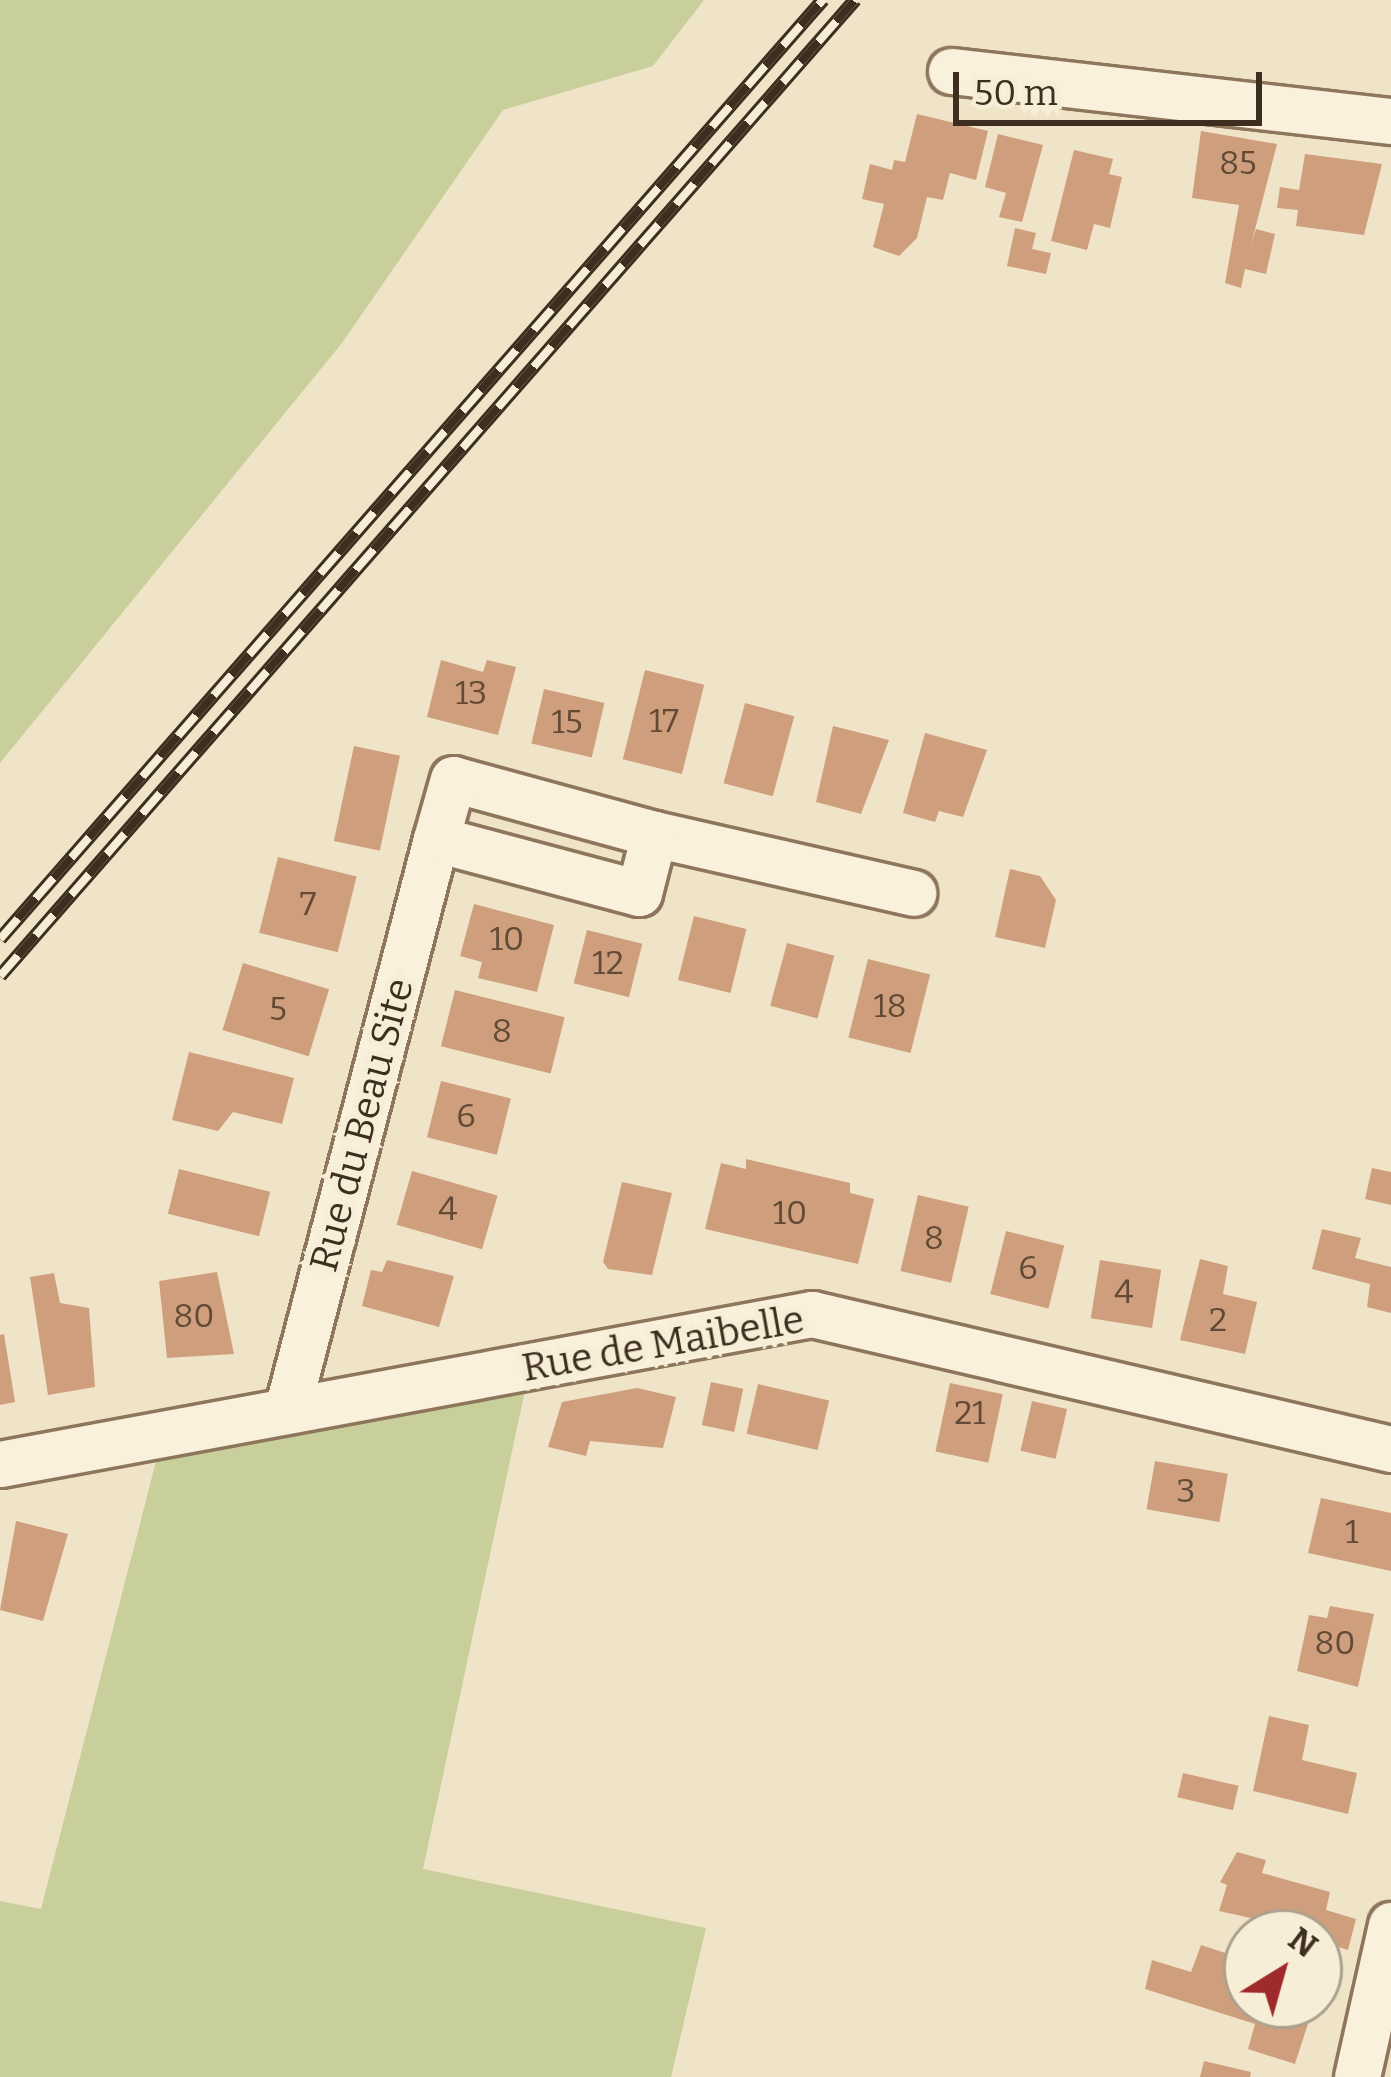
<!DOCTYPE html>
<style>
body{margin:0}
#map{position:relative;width:1391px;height:2077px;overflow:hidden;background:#f0e4c8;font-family:Bitter,serif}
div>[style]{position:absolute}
.green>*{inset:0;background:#c9cf9b}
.building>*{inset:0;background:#cf9f7d;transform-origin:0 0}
.roads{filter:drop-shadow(3px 0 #8d765c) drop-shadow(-3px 0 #8d765c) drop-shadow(0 3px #8d765c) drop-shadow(0 -3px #8d765c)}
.street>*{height:45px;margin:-22.5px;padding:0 22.5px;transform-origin:22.5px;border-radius:22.5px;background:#faf1dc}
.rail>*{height:14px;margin-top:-7px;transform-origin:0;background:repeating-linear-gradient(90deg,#f7eed8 0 27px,#3d2e20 0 54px);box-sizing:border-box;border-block:3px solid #3d2e20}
span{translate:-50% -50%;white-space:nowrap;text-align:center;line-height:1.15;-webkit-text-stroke:10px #f7eed8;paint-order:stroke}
.number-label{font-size:33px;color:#624a37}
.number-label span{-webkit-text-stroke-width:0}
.street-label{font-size:39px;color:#3d2e20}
.north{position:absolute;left:1223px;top:1909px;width:120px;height:120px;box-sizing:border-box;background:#f7eed8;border:3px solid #ada18e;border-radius:50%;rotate:37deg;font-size:33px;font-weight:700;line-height:48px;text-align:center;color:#3d2e20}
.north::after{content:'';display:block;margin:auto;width:42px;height:54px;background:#9e2a2b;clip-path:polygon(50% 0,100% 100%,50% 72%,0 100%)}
.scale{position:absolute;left:953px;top:72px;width:309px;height:54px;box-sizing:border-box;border:6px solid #3d2e20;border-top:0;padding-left:15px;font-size:36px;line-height:42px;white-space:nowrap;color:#3d2e20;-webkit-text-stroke:9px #f7eed8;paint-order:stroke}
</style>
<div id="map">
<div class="green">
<div style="clip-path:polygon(0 0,704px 0,653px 66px,503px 110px,342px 343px,0 763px)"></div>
<div style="clip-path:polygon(530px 1367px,423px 1869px,706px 1928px,671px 2077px,0 2077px,0 1901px,41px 1909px,163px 1434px)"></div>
</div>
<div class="building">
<div style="clip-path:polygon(917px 114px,988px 131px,976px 180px,950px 173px,943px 200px,927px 197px,917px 238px,899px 256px,873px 247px,884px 204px,862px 199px,870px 164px,892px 170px,894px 160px,905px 162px)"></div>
<div style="clip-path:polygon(1201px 131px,1277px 144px,1251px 245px,1256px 229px,1275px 234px,1266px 274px,1245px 269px,1241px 288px,1225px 283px,1239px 205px,1192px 198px)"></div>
<div style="clip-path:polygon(998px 134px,1043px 145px,1022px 222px,999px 217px,1006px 193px,985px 187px)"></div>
<div style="clip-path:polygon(1074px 150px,1113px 159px,1109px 174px,1122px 177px,1110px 228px,1094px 224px,1087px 250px,1051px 241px)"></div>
<div style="clip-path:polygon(1305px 154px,1382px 164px,1364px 235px,1296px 226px,1298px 210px,1277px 208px,1280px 187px,1299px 190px)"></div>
<div style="clip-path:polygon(1015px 228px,1036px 233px,1032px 249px,1051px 253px,1046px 274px,1007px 266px)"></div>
<div style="clip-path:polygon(441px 660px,483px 672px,487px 660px,516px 667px,498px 735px,427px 717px)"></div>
<div style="left:645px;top:670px;width:61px;height:92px;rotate:14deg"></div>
<div style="left:544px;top:689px;width:62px;height:56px;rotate:13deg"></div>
<div style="left:745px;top:703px;width:51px;height:83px;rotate:15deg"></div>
<div style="clip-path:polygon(833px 726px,889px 740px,861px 814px,816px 802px)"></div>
<div style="clip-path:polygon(925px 733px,987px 750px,963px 817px,939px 811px,935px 822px,903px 813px)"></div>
<div style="left:354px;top:746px;width:47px;height:97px;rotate:12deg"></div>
<div style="left:278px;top:857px;width:81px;height:78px;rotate:14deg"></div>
<div style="clip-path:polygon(1010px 869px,1040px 876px,1056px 900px,1045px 948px,995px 937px)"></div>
<div style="clip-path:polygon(474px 904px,554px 925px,537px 992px,478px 978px,482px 962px,460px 956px)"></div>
<div style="left:694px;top:916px;width:54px;height:66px;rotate:14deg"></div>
<div style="left:587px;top:930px;width:57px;height:55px;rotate:14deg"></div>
<div style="left:787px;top:943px;width:49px;height:65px;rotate:15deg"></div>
<div style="left:868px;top:959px;width:64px;height:81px;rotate:14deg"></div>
<div style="left:243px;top:963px;width:90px;height:70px;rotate:17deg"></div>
<div style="left:455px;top:990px;width:113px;height:58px;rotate:14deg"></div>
<div style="clip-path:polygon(189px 1052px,294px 1078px,282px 1124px,233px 1112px,218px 1131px,172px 1120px)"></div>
<div style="left:441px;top:1081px;width:72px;height:58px;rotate:14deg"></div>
<div style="clip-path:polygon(746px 1159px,850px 1183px,850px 1193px,874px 1199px,858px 1264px,705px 1229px,721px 1163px,746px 1169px)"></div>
<div style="clip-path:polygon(1372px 1168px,1391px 1172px,1391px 1205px,1365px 1199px)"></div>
<div style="left:179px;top:1169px;width:94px;height:46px;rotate:14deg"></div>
<div style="left:412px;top:1171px;width:89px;height:56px;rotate:16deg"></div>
<div style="clip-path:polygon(622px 1182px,672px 1193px,652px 1275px,608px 1269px,603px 1262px)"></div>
<div style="left:918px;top:1195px;width:52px;height:78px;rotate:13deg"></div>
<div style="clip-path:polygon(1322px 1229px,1361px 1238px,1355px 1258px,1391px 1267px,1391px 1313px,1367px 1307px,1370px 1284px,1312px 1269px)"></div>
<div style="left:1006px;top:1231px;width:60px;height:65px;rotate:14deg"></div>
<div style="clip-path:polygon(1200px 1259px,1228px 1266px,1223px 1294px,1257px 1302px,1245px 1354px,1180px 1340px)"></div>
<div style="clip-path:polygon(387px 1260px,454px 1276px,439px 1327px,362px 1306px,371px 1270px,382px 1272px)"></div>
<div style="left:1100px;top:1260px;width:62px;height:59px;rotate:9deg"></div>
<div style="clip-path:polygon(217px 1272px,234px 1354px,167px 1358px,159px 1281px)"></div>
<div style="clip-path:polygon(54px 1273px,60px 1303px,89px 1308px,95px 1387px,48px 1395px,30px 1277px)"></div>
<div style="clip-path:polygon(4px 1334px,15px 1402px,0 1405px,0 1335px)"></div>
<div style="left:711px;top:1382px;width:33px;height:44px;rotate:12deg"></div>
<div style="left:950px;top:1383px;width:54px;height:70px;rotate:12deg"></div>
<div style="left:758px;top:1384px;width:73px;height:51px;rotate:13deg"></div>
<div style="clip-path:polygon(637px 1388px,676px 1397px,663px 1448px,590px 1441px,586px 1456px,548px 1447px,562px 1402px)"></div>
<div style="left:1032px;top:1401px;width:36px;height:51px;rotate:13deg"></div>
<div style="left:1155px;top:1461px;width:74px;height:49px;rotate:10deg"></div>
<div style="clip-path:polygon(1321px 1498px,1391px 1513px,1391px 1571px,1308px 1553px)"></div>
<div style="clip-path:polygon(16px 1521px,68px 1534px,43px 1621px,0 1610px)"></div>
<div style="clip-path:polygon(1330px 1606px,1374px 1614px,1358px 1687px,1297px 1671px,1309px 1615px,1327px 1618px)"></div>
<div style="clip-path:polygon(1269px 1716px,1309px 1725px,1302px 1760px,1357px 1773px,1348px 1814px,1253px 1791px)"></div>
<div style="left:1183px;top:1773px;width:57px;height:25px;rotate:13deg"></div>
<div style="clip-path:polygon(1237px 1852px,1266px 1860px,1262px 1873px,1330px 1892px,1326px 1910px,1356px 1919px,1348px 1950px,1319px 1941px,1319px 1933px,1219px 1911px,1227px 1885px,1220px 1882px)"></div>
<div style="clip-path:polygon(1201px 1945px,1247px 1960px,1247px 2005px,1313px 2008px,1295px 2064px,1248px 2049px,1255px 2024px,1145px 1989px,1152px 1960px,1191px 1972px)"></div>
<div style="clip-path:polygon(1204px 2061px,1251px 2072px,1250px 2077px,1200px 2077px)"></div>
</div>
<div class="roads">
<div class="street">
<div style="left:951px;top:71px;width:443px;rotate:6.5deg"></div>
<div style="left:654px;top:834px;width:266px;rotate:12.8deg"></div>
<div style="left:287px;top:1410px;width:590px;rotate:-75.38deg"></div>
<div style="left:436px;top:839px;width:210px;rotate:14.9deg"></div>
<div style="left:639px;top:893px;width:61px;rotate:-75.7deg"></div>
<div style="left:654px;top:834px;width:208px;rotate:-164.7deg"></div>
<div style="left:453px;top:779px;width:62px;rotate:105.8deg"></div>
<div style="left:0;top:1464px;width:826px;rotate:-10.47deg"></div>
<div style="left:812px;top:1314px;width:595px;rotate:13.12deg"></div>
<div style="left:1357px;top:2077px;width:156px;rotate:-77.4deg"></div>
</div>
</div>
<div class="rail">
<div style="left:0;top:939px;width:1249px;rotate:-48.77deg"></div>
<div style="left:0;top:976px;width:1298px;rotate:-48.78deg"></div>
</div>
<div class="number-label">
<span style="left:1238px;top:164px">85</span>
<span style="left:471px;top:694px">13</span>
<span style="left:664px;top:722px">17</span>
<span style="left:567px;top:723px">15</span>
<span style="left:308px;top:905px">7</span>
<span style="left:507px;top:940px">10</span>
<span style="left:608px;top:964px">12</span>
<span style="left:890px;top:1007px">18</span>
<span style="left:278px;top:1010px">5</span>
<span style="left:502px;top:1032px">8</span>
<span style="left:466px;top:1117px">6</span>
<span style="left:448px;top:1210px">4</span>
<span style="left:790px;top:1214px">10</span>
<span style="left:934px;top:1239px">8</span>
<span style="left:1028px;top:1269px">6</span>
<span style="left:1124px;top:1293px">4</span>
<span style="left:194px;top:1317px">80</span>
<span style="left:1218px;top:1321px">2</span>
<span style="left:970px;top:1414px">21</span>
<span style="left:1186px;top:1492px">3</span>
<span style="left:1352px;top:1533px">1</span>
<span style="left:1335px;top:1644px">80</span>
</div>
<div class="street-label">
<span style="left:362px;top:1125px;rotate:-75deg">Rue du Beau Site</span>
<span style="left:663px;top:1344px;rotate:-10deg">Rue de Maibelle</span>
</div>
<div class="north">N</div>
<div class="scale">50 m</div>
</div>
